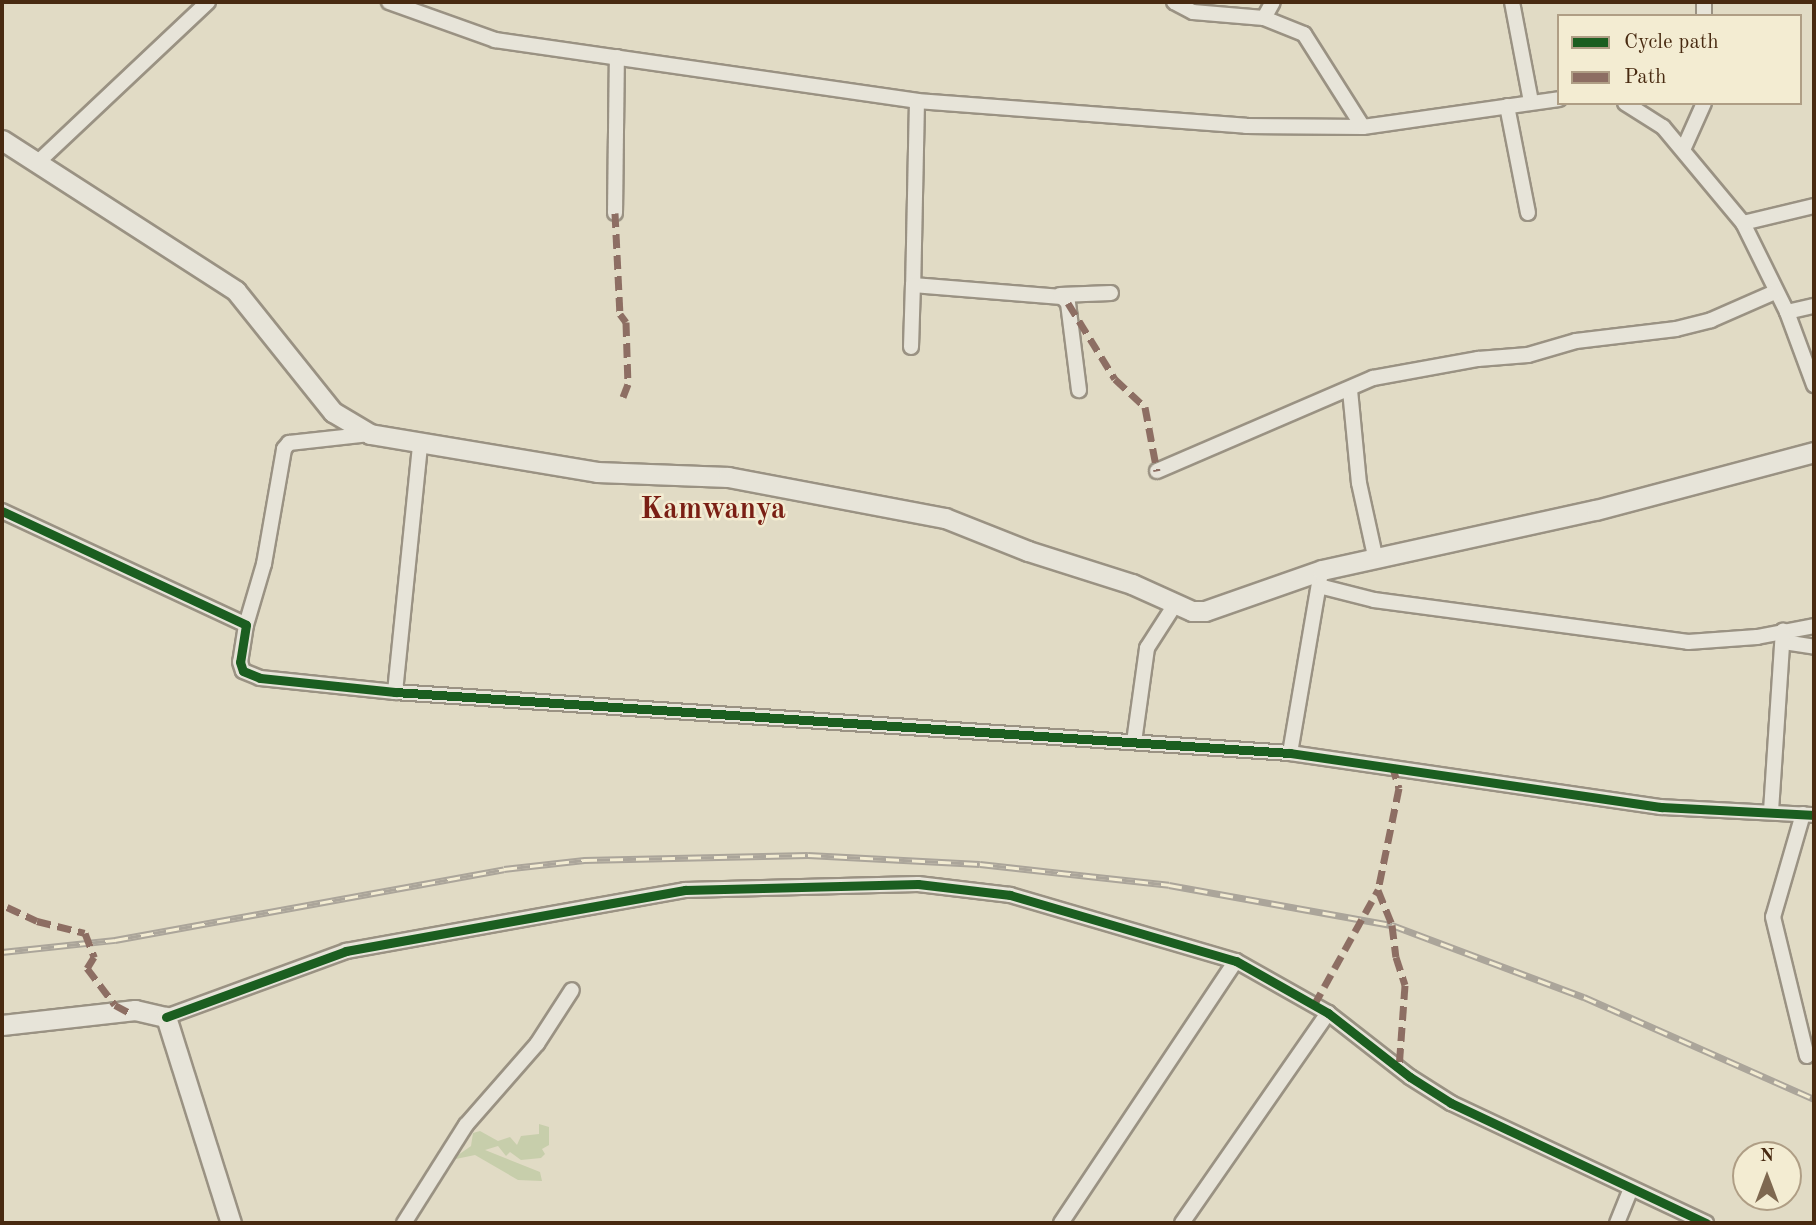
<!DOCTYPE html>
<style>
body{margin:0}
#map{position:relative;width:1816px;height:1225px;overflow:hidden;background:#e1dbc5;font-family:"Old Standard TT",serif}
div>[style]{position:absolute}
.green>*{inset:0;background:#c7ceab}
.roads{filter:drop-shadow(2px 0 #9a9283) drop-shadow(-2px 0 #9a9283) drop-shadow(0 2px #9a9283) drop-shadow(0 -2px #9a9283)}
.minor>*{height:14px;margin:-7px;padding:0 7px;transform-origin:7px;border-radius:7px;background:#e7e4d9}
.secondary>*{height:19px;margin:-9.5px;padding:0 9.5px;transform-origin:9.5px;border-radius:9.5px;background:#e7e4d9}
.rail>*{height:7px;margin-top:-3.5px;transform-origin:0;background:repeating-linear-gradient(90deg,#f3ecd2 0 13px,#aba59a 0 26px);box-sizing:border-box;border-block:2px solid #aba59a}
.quiet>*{height:7px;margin-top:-3.5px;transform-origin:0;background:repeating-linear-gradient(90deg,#8d6e63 0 14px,transparent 0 21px)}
.cycleway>*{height:9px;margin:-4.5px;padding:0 4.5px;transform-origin:4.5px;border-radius:4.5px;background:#1b5e20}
span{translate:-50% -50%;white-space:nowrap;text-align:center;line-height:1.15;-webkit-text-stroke:5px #f3ecd2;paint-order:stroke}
.neighbourhood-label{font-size:30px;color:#7a1f14;font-weight:700}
.frame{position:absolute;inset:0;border:4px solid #482a11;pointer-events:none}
.legend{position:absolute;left:1557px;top:14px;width:245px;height:91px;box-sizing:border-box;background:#f3ecd2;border:2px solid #af9e85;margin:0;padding:9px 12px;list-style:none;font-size:21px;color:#482a11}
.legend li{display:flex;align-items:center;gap:14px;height:35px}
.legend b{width:35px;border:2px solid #af9e85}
.north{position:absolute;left:1732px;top:1141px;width:70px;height:70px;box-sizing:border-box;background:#f3ecd2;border:2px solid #af9e85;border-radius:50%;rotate:0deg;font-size:19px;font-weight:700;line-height:28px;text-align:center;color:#482a11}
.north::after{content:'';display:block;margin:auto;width:24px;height:32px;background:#7e6850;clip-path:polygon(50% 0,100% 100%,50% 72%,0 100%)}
</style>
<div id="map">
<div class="green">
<div style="clip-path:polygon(539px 1124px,549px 1127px,549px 1145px,542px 1149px,545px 1154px,541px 1158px,521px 1160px,510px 1152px,506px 1156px,498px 1146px,485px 1150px,540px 1172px,542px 1181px,518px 1180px,475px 1155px,451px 1160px,471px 1146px,473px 1133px,480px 1131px,498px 1141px,510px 1137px,517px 1145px,521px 1136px,539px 1134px)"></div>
</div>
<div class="roads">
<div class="minor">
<div style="left:389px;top:2px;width:113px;rotate:19.7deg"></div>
<div style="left:495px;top:40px;width:426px;rotate:8.2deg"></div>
<div style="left:917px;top:101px;width:330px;rotate:4.3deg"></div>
<div style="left:1246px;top:126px;width:117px;rotate:0.5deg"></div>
<div style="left:1363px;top:127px;width:198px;rotate:-8.1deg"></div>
<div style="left:1174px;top:2px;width:21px;rotate:28deg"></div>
<div style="left:1193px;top:12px;width:71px;rotate:4.8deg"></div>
<div style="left:1264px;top:18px;width:43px;rotate:21.8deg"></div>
<div style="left:1304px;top:34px;width:110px;rotate:57.6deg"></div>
<div style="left:1512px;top:2px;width:102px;rotate:79.2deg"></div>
<div style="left:1704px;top:2px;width:14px;rotate:90deg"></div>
<div style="left:1264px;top:18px;width:18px;rotate:-61deg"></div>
<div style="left:917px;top:101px;width:184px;rotate:91.2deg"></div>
<div style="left:913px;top:285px;width:149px;rotate:4.6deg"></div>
<div style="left:1062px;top:297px;width:8px;rotate:45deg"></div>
<div style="left:1068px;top:303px;width:88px;rotate:82.8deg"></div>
<div style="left:1625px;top:103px;width:45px;rotate:32.3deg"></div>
<div style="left:1663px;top:127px;width:125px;rotate:50.2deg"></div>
<div style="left:1743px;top:223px;width:99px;rotate:63.7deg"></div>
<div style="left:1787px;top:312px;width:78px;rotate:69.7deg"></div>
<div style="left:1507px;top:106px;width:109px;rotate:78.9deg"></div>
<div style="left:1683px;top:150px;width:51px;rotate:-65.9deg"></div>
<div style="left:37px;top:163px;width:235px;rotate:-43.3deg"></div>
<div style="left:615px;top:213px;width:156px;rotate:-89.3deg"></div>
<div style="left:1743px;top:223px;width:73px;rotate:-13.5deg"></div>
<div style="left:1060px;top:295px;width:51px;rotate:-2.2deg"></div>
<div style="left:1787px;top:312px;width:28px;rotate:-13deg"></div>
<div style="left:911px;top:347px;width:62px;rotate:-88.2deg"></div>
<div style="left:1350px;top:390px;width:93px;rotate:84.5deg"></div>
<div style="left:1359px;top:483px;width:79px;rotate:77.6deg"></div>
<div style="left:1157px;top:471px;width:235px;rotate:-23.3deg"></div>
<div style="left:1373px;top:378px;width:107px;rotate:-10.3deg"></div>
<div style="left:1478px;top:359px;width:50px;rotate:-4.6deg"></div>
<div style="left:1528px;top:355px;width:50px;rotate:-16.3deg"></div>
<div style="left:1576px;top:341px;width:101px;rotate:-6.8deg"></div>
<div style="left:1676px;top:329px;width:36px;rotate:-14deg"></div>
<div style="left:1711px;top:320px;width:70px;rotate:-23.6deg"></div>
<div style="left:2px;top:511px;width:269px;rotate:25deg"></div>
<div style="left:246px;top:625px;width:37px;rotate:99deg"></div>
<div style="left:240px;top:662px;width:9px;rotate:72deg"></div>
<div style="left:243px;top:671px;width:18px;rotate:22deg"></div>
<div style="left:260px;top:678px;width:136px;rotate:5.9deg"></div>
<div style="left:395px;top:692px;width:897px;rotate:3.9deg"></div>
<div style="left:1290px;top:753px;width:375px;rotate:8.3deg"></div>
<div style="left:1661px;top:807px;width:153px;rotate:3deg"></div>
<div style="left:1319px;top:586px;width:57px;rotate:14.3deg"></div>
<div style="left:1374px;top:600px;width:317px;rotate:7.6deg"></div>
<div style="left:1688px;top:642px;width:69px;rotate:-4.1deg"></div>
<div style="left:1757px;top:637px;width:58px;rotate:-10.9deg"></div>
<div style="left:246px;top:625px;width:64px;rotate:-73.6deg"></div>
<div style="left:264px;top:564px;width:117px;rotate:-80.1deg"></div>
<div style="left:284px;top:449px;width:8px;rotate:-50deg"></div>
<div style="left:289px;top:443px;width:81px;rotate:-6.3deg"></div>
<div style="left:1784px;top:642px;width:30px;rotate:9deg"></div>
<div style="left:395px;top:692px;width:249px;rotate:-84.2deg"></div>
<div style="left:1134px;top:742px;width:95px;rotate:-82.1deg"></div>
<div style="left:1147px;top:648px;width:50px;rotate:-57.3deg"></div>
<div style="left:1290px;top:753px;width:178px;rotate:-80.3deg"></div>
<div style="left:1771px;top:811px;width:181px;rotate:-86.2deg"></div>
<div style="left:1803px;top:814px;width:107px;rotate:106.2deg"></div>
<div style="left:1773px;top:917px;width:143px;rotate:76.3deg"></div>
<div style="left:166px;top:1017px;width:192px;rotate:-20.1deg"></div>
<div style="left:346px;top:951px;width:344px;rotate:-10.2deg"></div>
<div style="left:685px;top:890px;width:233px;rotate:-1.5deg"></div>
<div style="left:918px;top:884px;width:93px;rotate:6.8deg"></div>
<div style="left:1010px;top:895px;width:235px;rotate:16.3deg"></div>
<div style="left:1236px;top:961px;width:106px;rotate:29.5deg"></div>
<div style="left:1328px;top:1013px;width:104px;rotate:38deg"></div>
<div style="left:1410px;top:1077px;width:49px;rotate:32.4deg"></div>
<div style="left:1451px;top:1103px;width:282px;rotate:25.2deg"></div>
<div style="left:404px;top:1223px;width:116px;rotate:-57.7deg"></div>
<div style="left:466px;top:1125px;width:108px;rotate:-48.8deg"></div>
<div style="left:537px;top:1044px;width:64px;rotate:-57.1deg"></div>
<div style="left:1061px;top:1223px;width:315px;rotate:-56.3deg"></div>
<div style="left:1182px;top:1223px;width:256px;rotate:-55.2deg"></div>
<div style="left:1617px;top:1223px;width:35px;rotate:-68deg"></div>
</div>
<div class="secondary">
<div style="left:2px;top:140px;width:278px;rotate:32.8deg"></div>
<div style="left:236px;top:291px;width:155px;rotate:51.3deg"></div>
<div style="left:333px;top:412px;width:43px;rotate:30.7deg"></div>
<div style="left:370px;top:434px;width:230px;rotate:9.5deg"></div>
<div style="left:597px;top:472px;width:131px;rotate:2.2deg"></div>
<div style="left:728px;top:477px;width:221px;rotate:10.7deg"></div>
<div style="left:945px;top:518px;width:89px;rotate:21.7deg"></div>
<div style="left:1028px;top:551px;width:109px;rotate:17.6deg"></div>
<div style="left:1132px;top:584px;width:66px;rotate:24.2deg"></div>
<div style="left:1192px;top:611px;width:13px"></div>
<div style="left:1205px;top:611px;width:124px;rotate:-19.3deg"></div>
<div style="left:1322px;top:570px;width:280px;rotate:-12.4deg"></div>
<div style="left:1596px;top:510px;width:226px;rotate:-14.9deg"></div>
<div style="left:2px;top:1025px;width:134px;rotate:-6.4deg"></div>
<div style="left:135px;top:1010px;width:32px;rotate:13deg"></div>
<div style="left:166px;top:1017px;width:216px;rotate:72.5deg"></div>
</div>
</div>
<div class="rail">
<div style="left:2px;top:952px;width:114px;rotate:-6.1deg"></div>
<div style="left:115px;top:940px;width:395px;rotate:-10.3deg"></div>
<div style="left:504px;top:869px;width:81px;rotate:-6.4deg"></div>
<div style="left:584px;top:860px;width:224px;rotate:-1.3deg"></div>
<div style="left:808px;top:855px;width:172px;rotate:3deg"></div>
<div style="left:980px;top:864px;width:190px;rotate:6.3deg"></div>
<div style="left:1169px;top:885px;width:227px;rotate:10.2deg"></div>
<div style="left:1392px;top:925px;width:205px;rotate:20.6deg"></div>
<div style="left:1584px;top:997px;width:252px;rotate:23.9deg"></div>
</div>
<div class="quiet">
<div style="left:615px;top:213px;width:101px;rotate:87.2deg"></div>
<div style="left:620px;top:314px;width:10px;rotate:53deg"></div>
<div style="left:626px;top:322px;width:62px;rotate:88.2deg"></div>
<div style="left:628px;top:384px;width:14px;rotate:111deg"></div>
<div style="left:1068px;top:303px;width:89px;rotate:58.3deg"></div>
<div style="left:1115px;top:379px;width:41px;rotate:43deg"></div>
<div style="left:1145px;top:407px;width:65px;rotate:79.4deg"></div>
<div style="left:1392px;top:765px;width:24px;rotate:73deg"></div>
<div style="left:1399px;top:788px;width:104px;rotate:101.6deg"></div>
<div style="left:1378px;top:890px;width:38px;rotate:68deg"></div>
<div style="left:1392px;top:925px;width:32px;rotate:83deg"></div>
<div style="left:1396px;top:957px;width:29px;rotate:72deg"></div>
<div style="left:1405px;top:985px;width:83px;rotate:94.1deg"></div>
<div style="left:7px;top:907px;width:33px;rotate:25deg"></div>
<div style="left:37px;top:921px;width:49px;rotate:14deg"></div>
<div style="left:85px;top:933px;width:26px;rotate:69deg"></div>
<div style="left:94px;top:957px;width:13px;rotate:122deg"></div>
<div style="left:87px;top:968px;width:46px;rotate:52.9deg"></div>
<div style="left:115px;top:1005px;width:15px;rotate:28deg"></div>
<div style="left:1314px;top:1005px;width:132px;rotate:-60.9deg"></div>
</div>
<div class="cycleway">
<div style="left:2px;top:511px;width:269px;rotate:25deg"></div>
<div style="left:246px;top:625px;width:37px;rotate:99deg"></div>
<div style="left:240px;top:662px;width:9px;rotate:72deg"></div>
<div style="left:243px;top:671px;width:18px;rotate:22deg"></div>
<div style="left:260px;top:678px;width:136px;rotate:5.9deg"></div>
<div style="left:395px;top:692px;width:897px;rotate:3.9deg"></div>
<div style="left:1290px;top:753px;width:375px;rotate:8.3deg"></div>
<div style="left:1661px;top:807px;width:153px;rotate:3deg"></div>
<div style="left:166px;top:1017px;width:192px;rotate:-20.1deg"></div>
<div style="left:346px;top:951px;width:344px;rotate:-10.2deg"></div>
<div style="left:685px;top:890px;width:233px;rotate:-1.5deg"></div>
<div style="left:918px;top:884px;width:93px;rotate:6.8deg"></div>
<div style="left:1010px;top:895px;width:235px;rotate:16.3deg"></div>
<div style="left:1236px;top:961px;width:106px;rotate:29.5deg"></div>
<div style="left:1328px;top:1013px;width:104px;rotate:38deg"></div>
<div style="left:1410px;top:1077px;width:49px;rotate:32.4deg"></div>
<div style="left:1451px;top:1103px;width:282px;rotate:25.2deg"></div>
</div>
<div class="neighbourhood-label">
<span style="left:713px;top:510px">Kamwanya</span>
</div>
<div class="frame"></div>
<ul class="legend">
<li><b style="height:9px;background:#1b5e20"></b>Cycle path</li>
<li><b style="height:9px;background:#8d6e63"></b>Path</li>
</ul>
<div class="north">N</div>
</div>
